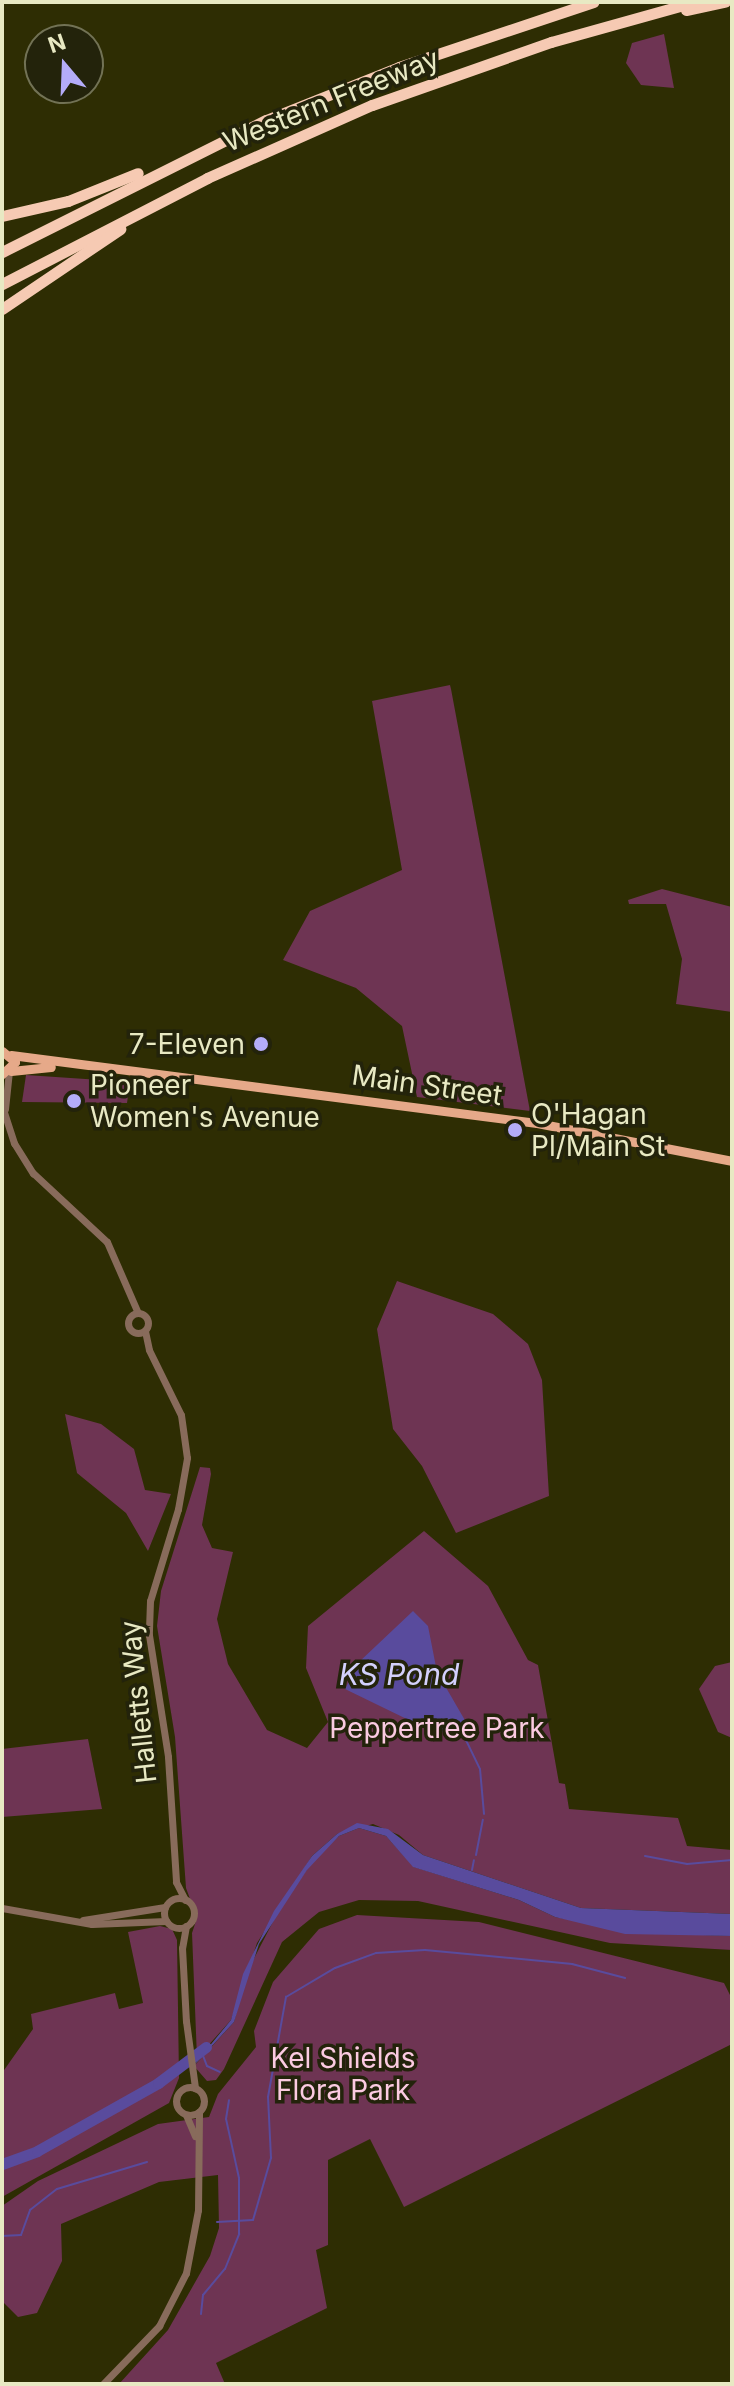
<!DOCTYPE html>
<style>
body{margin:0}
#map{position:relative;width:734px;height:2386px;overflow:hidden;background:#2e2d03;font-family:Inter,sans-serif}
div>[style]{position:absolute}
.green>*{inset:0;background:#6e3453}
.water>*{inset:0;background:#594b9d}
.stream>*{height:2px;margin:-1px;padding:0 1px;transform-origin:1px;border-radius:1px;background:#594b9d}
.river>*{height:11px;margin:-5.5px;padding:0 5.5px;transform-origin:5.5px;border-radius:5.5px;background:#594b9d}
.minor>*{height:7px;margin:-3.5px;padding:0 3.5px;transform-origin:3.5px;border-radius:3.5px;background:#886b5b}
.minor>.ring{margin:-3.5px;padding:0;box-sizing:content-box;background:none;border:7px solid #886b5b;border-radius:50%}
.major>*{height:9px;margin:-4.5px;padding:0 4.5px;transform-origin:4.5px;border-radius:4.5px;background:#e6a989}
.highway>*{height:11px;margin:-5.5px;padding:0 5.5px;transform-origin:5.5px;border-radius:5.5px;background:#f6cab3}
.dots>*{width:22px;height:22px;translate:-50% -50%;box-sizing:border-box;border:4px solid #23230b;border-radius:50%}
span{translate:-50% -50%;white-space:nowrap;text-align:center;line-height:1.15;-webkit-text-stroke:7px #23230b;paint-order:stroke}
.street-label{font-size:28px;color:#e8e9c3}
.poi-label{font-size:28px;color:#e8e9c3}
.right{translate:-100% -50%;text-align:right}
.left{translate:0 -50%;text-align:left}
.park-label{font-size:28px;color:#fbcae1}
.water-label{font-size:30px;color:#d3d0fd;font-style:italic}
.frame{position:absolute;inset:0;border:4px solid #e8e9c3;pointer-events:none}
.north{position:absolute;left:24px;top:24px;width:80px;height:80px;box-sizing:border-box;background:#23230b;border:2px solid #727255;border-radius:50%;rotate:341deg;font-size:22px;font-weight:700;line-height:32px;text-align:center;color:#e8e9c3}
.north::after{content:'';display:block;margin:auto;width:28px;height:36px;background:#b4acf9;clip-path:polygon(50% 0,100% 100%,50% 72%,0 100%)}
</style>
<div id="map">
<div class="green">
<div style="clip-path:polygon(664px 34px,674px 88px,641px 85px,626px 63px,632px 43px)"></div>
<div style="clip-path:polygon(450px 685px,451px 689px,530px 1111px,417px 1097px,402px 1026px,356px 988px,283px 960px,310px 911px,402px 870px,372px 701px)"></div>
<div style="clip-path:polygon(662px 889px,732px 907px,732px 1012px,676px 1004px,682px 959px,666px 904px,629px 904px,628px 900px)"></div>
<div style="clip-path:polygon(26px 1075px,130px 1082px,127px 1103px,22px 1102px)"></div>
<div style="clip-path:polygon(397px 1281px,493px 1314px,528px 1344px,542px 1380px,549px 1496px,456px 1533px,422px 1466px,393px 1429px,377px 1329px)"></div>
<div style="clip-path:polygon(65px 1414px,101px 1424px,134px 1449px,145px 1490px,171px 1494px,148px 1551px,126px 1513px,77px 1473px)"></div>
<div style="clip-path:polygon(200px 1467px,210px 1468px,211px 1474px,202px 1525px,212px 1548px,233px 1552px,217px 1619px,228px 1664px,267px 1730px,307px 1748px,328px 1722px,306px 1668px,308px 1626px,424px 1531px,488px 1586px,528px 1660px,538px 1665px,559px 1783px,565px 1784px,569px 1809px,678px 1818px,687px 1846px,732px 1850px,732px 1914px,581px 1908px,423px 1855px,399px 1835px,373px 1824px,337px 1834px,312px 1856px,257px 1943px,231px 2020px,197px 2058px,192px 1933px,197px 1918px,186px 1888px,175px 1737px,157px 1626px,161px 1591px)"></div>
<div style="clip-path:polygon(732px 1662px,732px 1738px,718px 1732px,699px 1689px,715px 1666px)"></div>
<div style="clip-path:polygon(88px 1739px,102px 1809px,2px 1817px,2px 1749px)"></div>
<div style="clip-path:polygon(359px 1828px,386px 1836px,414px 1867px,519px 1900px,555px 1917px,644px 1933px,732px 1936px,732px 1950px,610px 1943px,418px 1901px,359px 1900px,319px 1912px,282px 1942px,224px 2069px,216px 2080px,207px 2081px,194px 2066px,234px 2022px,246px 1974px,278px 1912px,314px 1859px,339px 1836px)"></div>
<div style="clip-path:polygon(357px 1915px,479px 1922px,724px 1983px,732px 1999px,732px 2044px,404px 2207px,370px 2139px,328px 2160px,328px 2245px,316px 2250px,327px 2308px,216px 2363px,225px 2384px,119px 2384px,168px 2330px,210px 2256px,219px 2228px,218px 2175px,159px 2182px,61px 2224px,62px 2261px,37px 2313px,18px 2317px,2px 2301px,2px 2206px,38px 2181px,158px 2124px,209px 2117px,218px 2094px,256px 2047px,254px 2031px,273px 1982px,319px 1929px)"></div>
<div style="clip-path:polygon(160px 1926px,172px 1929px,177px 1940px,179px 2078px,169px 2103px,2px 2197px,2px 2073px,33px 2029px,31px 2014px,115px 1993px,119px 2009px,143px 2003px,128px 1932px)"></div>
</div>
<div class="water">
<div style="clip-path:polygon(413px 1611px,428px 1626px,437px 1672px,470px 1729px,454px 1735px,419px 1725px,345px 1689px,359px 1662px)"></div>
<div style="clip-path:polygon(357px 1823px,388px 1829px,423px 1855px,581px 1908px,732px 1914px,732px 1936px,625px 1934px,555px 1917px,519px 1900px,413px 1867px,386px 1836px,359px 1828px,339px 1836px,307px 1870px,259px 1944px,234px 2022px,188px 2072px,231px 2020px,243px 1974px,274px 1911px,312px 1856px,337px 1834px)"></div>
</div>
<div class="stream">
<div style="left:462px;top:1732px;width:41px;rotate:64.1deg"></div>
<div style="left:480px;top:1769px;width:45px;rotate:84.9deg"></div>
<div style="left:476px;top:1855px;width:36px;rotate:-79deg"></div>
<div style="left:645px;top:1856px;width:43px;rotate:10.8deg"></div>
<div style="left:687px;top:1864px;width:45px;rotate:-5.1deg"></div>
<div style="left:472px;top:1870px;width:10px;rotate:-79deg"></div>
<div style="left:202px;top:2053px;width:14px;rotate:69deg"></div>
<div style="left:207px;top:2066px;width:14px;rotate:25deg"></div>
<div style="left:217px;top:2222px;width:36px;rotate:-3deg"></div>
<div style="left:253px;top:2220px;width:65px;rotate:-73.8deg"></div>
<div style="left:271px;top:2158px;width:61px;rotate:-92.8deg"></div>
<div style="left:268px;top:2097px;width:102px;rotate:-79.8deg"></div>
<div style="left:286px;top:1997px;width:57px;rotate:-30.6deg"></div>
<div style="left:335px;top:1968px;width:44px;rotate:-20.1deg"></div>
<div style="left:376px;top:1953px;width:49px;rotate:-3.5deg"></div>
<div style="left:425px;top:1950px;width:148px;rotate:5.4deg"></div>
<div style="left:572px;top:1964px;width:55px;rotate:14.8deg"></div>
<div style="left:2px;top:2236px;width:19px;rotate:-3deg"></div>
<div style="left:21px;top:2235px;width:27px;rotate:-70deg"></div>
<div style="left:30px;top:2210px;width:34px;rotate:-38deg"></div>
<div style="left:57px;top:2189px;width:94px;rotate:-16.7deg"></div>
<div style="left:201px;top:2314px;width:19px;rotate:-84deg"></div>
<div style="left:203px;top:2295px;width:34px;rotate:-50deg"></div>
<div style="left:225px;top:2269px;width:38px;rotate:-68deg"></div>
<div style="left:239px;top:2234px;width:56px;rotate:-90deg"></div>
<div style="left:239px;top:2178px;width:60px;rotate:-102.4deg"></div>
<div style="left:226px;top:2119px;width:19px;rotate:-81deg"></div>
</div>
<div class="river">
<div style="left:2px;top:2164px;width:37px;rotate:-20deg"></div>
<div style="left:37px;top:2151px;width:139px;rotate:-29.3deg"></div>
<div style="left:158px;top:2083px;width:60px;rotate:-36.9deg"></div>
</div>
<div class="minor">
<div style="left:2px;top:1106px;width:39px;rotate:72deg"></div>
<div style="left:14px;top:1143px;width:36px;rotate:58deg"></div>
<div style="left:33px;top:1173px;width:101px;rotate:43deg"></div>
<div style="left:107px;top:1242px;width:77px;rotate:66.4deg"></div>
<div style="left:5px;top:1109px;width:37px;rotate:-84deg"></div>
<div class="ring" style="left:128px;top:1313px;width:13px;height:13px"></div>
<div style="left:145px;top:1331px;width:19px;rotate:78deg"></div>
<div style="left:149px;top:1350px;width:72px;rotate:63.8deg"></div>
<div style="left:181px;top:1415px;width:43px;rotate:82.1deg"></div>
<div style="left:187px;top:1458px;width:52px;rotate:100deg"></div>
<div style="left:178px;top:1509px;width:96px;rotate:106.9deg"></div>
<div style="left:150px;top:1601px;width:34px;rotate:92deg"></div>
<div style="left:149px;top:1635px;width:123px;rotate:81.1deg"></div>
<div style="left:168px;top:1757px;width:125px;rotate:86.3deg"></div>
<div style="left:176px;top:1882px;width:20px;rotate:63deg"></div>
<div class="ring" style="left:164px;top:1898px;width:23px;height:23px"></div>
<div style="left:2px;top:1908px;width:91px;rotate:10.1deg"></div>
<div style="left:92px;top:1924px;width:74px;rotate:-2.3deg"></div>
<div style="left:83px;top:1920px;width:83px;rotate:-9deg"></div>
<div style="left:186px;top:1926px;width:22px;rotate:100deg"></div>
<div style="left:182px;top:1948px;width:73px;rotate:86.9deg"></div>
<div style="left:186px;top:2021px;width:68px;rotate:82.3deg"></div>
<div class="ring" style="left:176px;top:2087px;width:21px;height:21px"></div>
<div style="left:186px;top:2115px;width:23px;rotate:67deg"></div>
<div style="left:103px;top:2384px;width:81px;rotate:-46deg"></div>
<div style="left:159px;top:2326px;width:59px;rotate:-63deg"></div>
<div style="left:186px;top:2273px;width:64px;rotate:-79.2deg"></div>
<div style="left:198px;top:2210px;width:98px;rotate:-89.4deg"></div>
</div>
<div class="major">
<div style="left:2px;top:1051px;width:17px;rotate:40deg"></div>
<div style="left:15px;top:1062px;width:18px;rotate:137deg"></div>
<div style="left:11px;top:1055px;width:530px;rotate:7.37deg"></div>
<div style="left:537px;top:1123px;width:199px;rotate:11deg"></div>
<div style="left:11px;top:1071px;width:40px;rotate:-5.7deg"></div>
</div>
<div class="highway">
<div style="left:686px;top:10px;width:40px;rotate:-12deg"></div>
<div style="left:2px;top:216px;width:68px;rotate:-12.8deg"></div>
<div style="left:68px;top:201px;width:75px;rotate:-21.8deg"></div>
<div style="left:2px;top:252px;width:295px;rotate:-26.6deg"></div>
<div style="left:266px;top:120px;width:143px;rotate:-21.7deg"></div>
<div style="left:399px;top:67px;width:205px;rotate:-18.5deg"></div>
<div style="left:2px;top:284px;width:231px;rotate:-27.3deg"></div>
<div style="left:207px;top:178px;width:180px;rotate:-23.9deg"></div>
<div style="left:372px;top:105px;width:190px;rotate:-19.4deg"></div>
<div style="left:551px;top:42px;width:148px;rotate:-15.6deg"></div>
<div style="left:2px;top:309px;width:143px;rotate:-34.1deg"></div>
</div>
<div class="dots">
<div style="left:261px;top:1044px;background:#b4acf9"></div>
<div style="left:74px;top:1101px;background:#b4acf9"></div>
<div style="left:515px;top:1130px;background:#b4acf9"></div>
</div>
<div class="street-label">
<span style="left:331px;top:100px;rotate:-22deg">Western Freeway</span>
<span style="left:427px;top:1085px;rotate:8deg">Main Street</span>
<span style="left:138px;top:1702px;rotate:-96deg">Halletts Way</span>
</div>
<div class="poi-label">
<span class="right" style="left:245px;top:1044px">7-Eleven</span>
<span class="left" style="left:90px;top:1101px">Pioneer<br>Women's Avenue</span>
<span class="left" style="left:531px;top:1130px">O'Hagan<br>Pl/Main St</span>
</div>
<div class="park-label">
<span style="left:437px;top:1728px">Peppertree Park</span>
<span style="left:343px;top:2074px">Kel Shields<br>Flora Park</span>
</div>
<div class="water-label">
<span style="left:399px;top:1674px">KS Pond</span>
</div>
<div class="frame"></div>
<div class="north">N</div>
</div>
